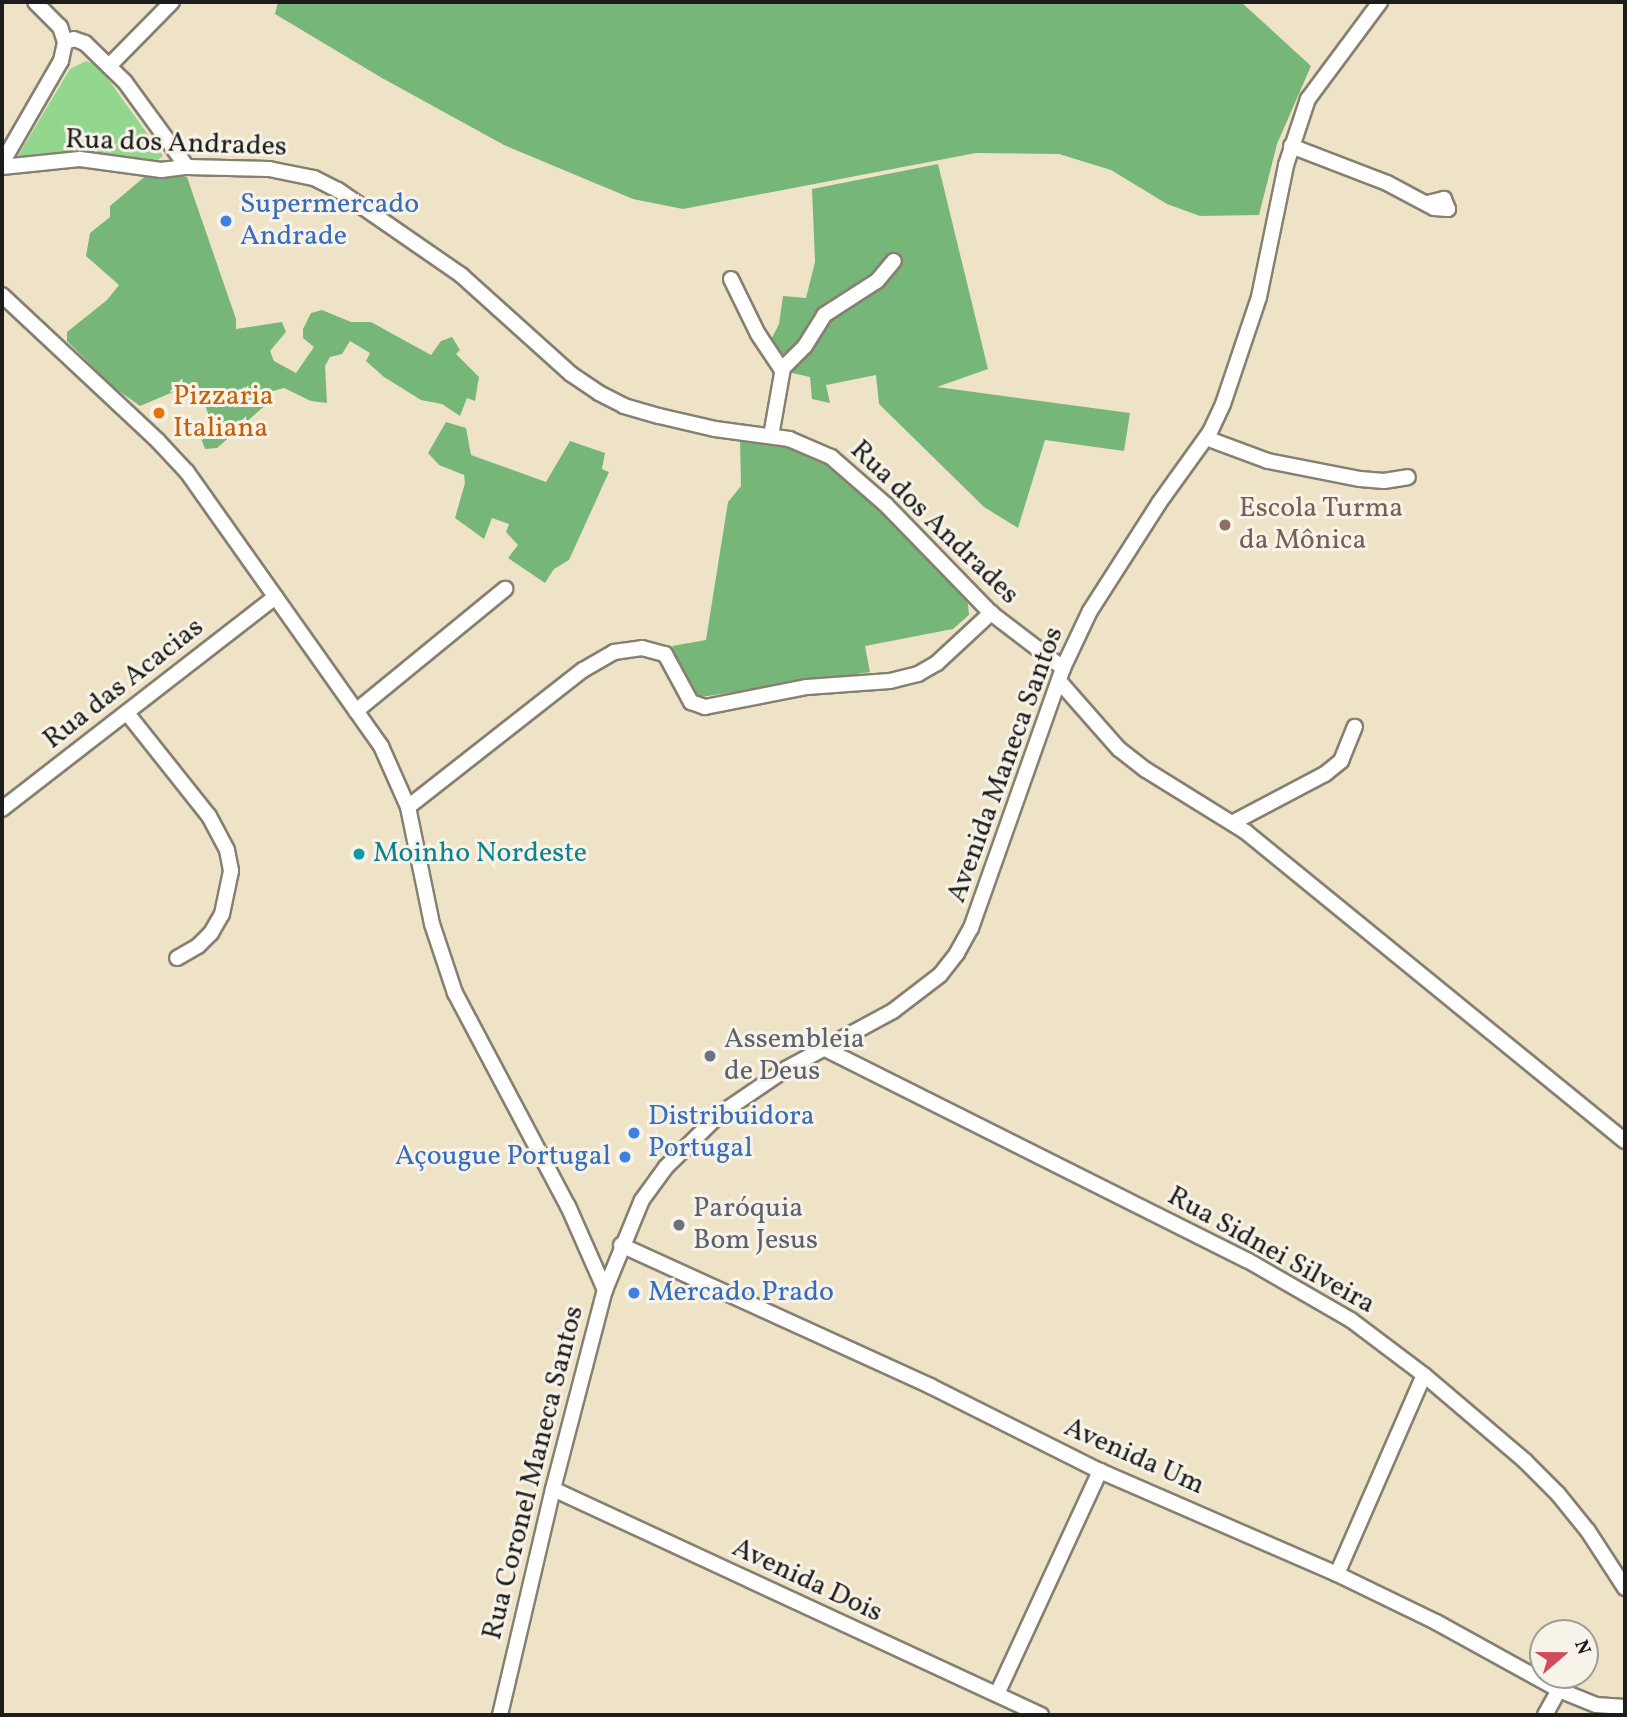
<!DOCTYPE html>
<meta charset="utf-8">
<style>
body{margin:0}
#map{position:relative;width:1627px;height:1717px;overflow:hidden;background:#efe3c7;font-family:Vollkorn,serif}
div>[style]{position:absolute}
.green>*{inset:0;background:#93d68e}
.forest>*{inset:0;background:#76b779}
.roads{filter:drop-shadow(2px 0 #868072) drop-shadow(-2px 0 #868072) drop-shadow(0 2px #868072) drop-shadow(0 -2px #868072)}
.minor>*{height:14px;margin:-7px;padding:0 7px;transform-origin:7px;border-radius:7px;background:#fff}
.dots>*{width:19px;height:19px;translate:-50% -50%;box-sizing:border-box;border:4px solid #f7f3e8;border-radius:50%}
span{translate:-50% -50%;white-space:nowrap;text-align:center;line-height:1.15;-webkit-text-stroke:6px #f7f3e8;paint-order:stroke}
.street-label{font-size:28px;color:#1c1c1c}
.shop-label{font-size:28px;color:#366cbe}
.left{translate:0 -50%;text-align:left}
.right{translate:-100% -50%;text-align:right}
.food-label{font-size:28px;color:#c56008}
.education-label{font-size:28px;color:#785e54}
.culture-label{font-size:28px;color:#0d838f}
.worship-label{font-size:28px;color:#5b616d}
.frame{position:absolute;inset:0;border:4px solid #1c1c1c;pointer-events:none}
.north{position:absolute;left:1529px;top:1619px;width:70px;height:70px;box-sizing:border-box;background:#f7f3e8;border:2px solid #9f9d96;border-radius:50%;rotate:70deg;font-size:19px;font-weight:700;line-height:28px;text-align:center;color:#1c1c1c}
.north::after{content:'';display:block;margin:auto;width:24px;height:32px;background:#d1495b;clip-path:polygon(50% 0,100% 100%,50% 72%,0 100%)}
</style>
<div id="map">
<div class="green">
<div style="clip-path:polygon(86px 61px,98px 65px,159px 150px,163px 156px,158px 160px,104px 154px,21px 160px,17px 157px,70px 69px)"></div>
</div>
<div class="forest">
<div style="clip-path:polygon(278px 2px,1241px 2px,1311px 66px,1277px 144px,1259px 215px,1200px 216px,1167px 204px,1111px 170px,1059px 154px,976px 153px,683px 209px,633px 199px,504px 145px,382px 78px,275px 14px)"></div>
<div style="clip-path:polygon(938px 164px,988px 369px,937px 387px,1130px 413px,1124px 451px,1045px 440px,1018px 528px,984px 507px,879px 404px,876px 375px,826px 385px,830px 403px,812px 399px,810px 377px,783px 371px,770px 342px,779px 324px,783px 296px,806px 298px,815px 262px,812px 189px)"></div>
<div style="clip-path:polygon(149px 173px,187px 177px,236px 319px,236px 329px,282px 322px,286px 332px,270px 351px,274px 361px,296px 373px,314px 347px,303px 338px,303px 329px,311px 313px,322px 310px,351px 322px,371px 322px,431px 355px,441px 341px,452px 337px,460px 350px,456px 354px,479px 377px,475px 401px,467px 398px,460px 416px,442px 404px,421px 400px,384px 377px,366px 361px,370px 353px,350px 341px,342px 354px,330px 357px,325px 366px,327px 403px,311px 401px,284px 388px,273px 391px,270px 401px,217px 448px,205px 449px,201px 438px,210px 419px,197px 382px,140px 406px,112px 386px,67px 341px,67px 332px,107px 300px,119px 285px,86px 256px,90px 233px,110px 217px,110px 206px)"></div>
<div style="clip-path:polygon(446px 422px,466px 428px,471px 455px,546px 482px,570px 441px,605px 453px,602px 469px,609px 472px,569px 560px,554px 569px,545px 583px,508px 558px,518px 545px,506px 532px,509px 524px,492px 518px,484px 539px,455px 518px,465px 483px,464px 475px,439px 465px,428px 453px)"></div>
<div style="clip-path:polygon(740px 438px,792px 447px,837px 469px,958px 588px,968px 604px,969px 615px,953px 629px,865px 646px,870px 672px,694px 698px,672px 646px,706px 640px,728px 502px,741px 486px)"></div>
</div>
<div class="roads">
<div class="minor">
<div style="left:65px;top:42px;width:9px;rotate:-18deg"></div>
<div style="left:74px;top:39px;width:12px;rotate:20deg"></div>
<div style="left:85px;top:43px;width:56px;rotate:44.3deg"></div>
<div style="left:125px;top:82px;width:105px;rotate:53.9deg"></div>
<div style="left:109px;top:66px;width:90px;rotate:-45.5deg"></div>
<div style="left:1291px;top:146px;width:103px;rotate:21.1deg"></div>
<div style="left:1387px;top:183px;width:53px;rotate:28deg"></div>
<div style="left:1434px;top:208px;width:14px;rotate:4deg"></div>
<div style="left:1448px;top:209px;width:11px;rotate:-112deg"></div>
<div style="left:1444px;top:199px;width:16px;rotate:166deg"></div>
<div style="left:2px;top:163px;width:118px;rotate:-60deg"></div>
<div style="left:61px;top:61px;width:19px;rotate:-78deg"></div>
<div style="left:65px;top:42px;width:16px;rotate:-108deg"></div>
<div style="left:60px;top:27px;width:35px;rotate:-135deg"></div>
<div style="left:2px;top:167px;width:78px;rotate:-5.9deg"></div>
<div style="left:80px;top:159px;width:82px;rotate:7.7deg"></div>
<div style="left:161px;top:170px;width:26px;rotate:-7deg"></div>
<div style="left:187px;top:167px;width:82px;rotate:1.4deg"></div>
<div style="left:269px;top:169px;width:46px;rotate:11.3deg"></div>
<div style="left:314px;top:178px;width:27px;rotate:27deg"></div>
<div style="left:338px;top:190px;width:150px;rotate:34.6deg"></div>
<div style="left:461px;top:275px;width:148px;rotate:42deg"></div>
<div style="left:571px;top:374px;width:34px;rotate:34deg"></div>
<div style="left:599px;top:393px;width:28px;rotate:27deg"></div>
<div style="left:624px;top:406px;width:36px;rotate:16deg"></div>
<div style="left:659px;top:416px;width:57px;rotate:13.1deg"></div>
<div style="left:715px;top:429px;width:75px;rotate:7.7deg"></div>
<div style="left:789px;top:439px;width:46px;rotate:23.2deg"></div>
<div style="left:831px;top:457px;width:73px;rotate:41.1deg"></div>
<div style="left:886px;top:505px;width:151px;rotate:45.8deg"></div>
<div style="left:991px;top:613px;width:91px;rotate:37.4deg"></div>
<div style="left:731px;top:279px;width:61px;rotate:63.9deg"></div>
<div style="left:758px;top:334px;width:43px;rotate:56.3deg"></div>
<div style="left:2px;top:295px;width:214px;rotate:43.1deg"></div>
<div style="left:158px;top:441px;width:42px;rotate:46.9deg"></div>
<div style="left:187px;top:472px;width:336px;rotate:54.7deg"></div>
<div style="left:381px;top:746px;width:67px;rotate:66.1deg"></div>
<div style="left:408px;top:807px;width:119px;rotate:78.4deg"></div>
<div style="left:432px;top:924px;width:73px;rotate:71.6deg"></div>
<div style="left:455px;top:993px;width:241px;rotate:62.1deg"></div>
<div style="left:568px;top:1206px;width:92px;rotate:66.2deg"></div>
<div style="left:771px;top:436px;width:69px;rotate:-80deg"></div>
<div style="left:783px;top:368px;width:31px;rotate:-45deg"></div>
<div style="left:805px;top:346px;width:36px;rotate:-58deg"></div>
<div style="left:824px;top:315px;width:63px;rotate:-32.7deg"></div>
<div style="left:877px;top:281px;width:26px;rotate:-50deg"></div>
<div style="left:1206px;top:438px;width:66px;rotate:20.4deg"></div>
<div style="left:1268px;top:461px;width:94px;rotate:11.1deg"></div>
<div style="left:1360px;top:479px;width:24px;rotate:5deg"></div>
<div style="left:1384px;top:481px;width:24px;rotate:-9deg"></div>
<div style="left:1059px;top:681px;width:91px;rotate:48.6deg"></div>
<div style="left:1119px;top:749px;width:34px;rotate:38deg"></div>
<div style="left:1146px;top:770px;width:118px;rotate:31.8deg"></div>
<div style="left:1246px;top:832px;width:489px;rotate:39.2deg"></div>
<div style="left:356px;top:711px;width:193px;rotate:-39.3deg"></div>
<div style="left:127px;top:713px;width:132px;rotate:51.5deg"></div>
<div style="left:209px;top:816px;width:38px;rotate:62deg"></div>
<div style="left:227px;top:850px;width:21px;rotate:79deg"></div>
<div style="left:231px;top:871px;width:44px;rotate:101.8deg"></div>
<div style="left:222px;top:914px;width:22px;rotate:120deg"></div>
<div style="left:211px;top:933px;width:18px;rotate:135deg"></div>
<div style="left:198px;top:946px;width:24px;rotate:150deg"></div>
<div style="left:408px;top:807px;width:222px;rotate:-38.1deg"></div>
<div style="left:583px;top:670px;width:36px;rotate:-30deg"></div>
<div style="left:614px;top:652px;width:28px;rotate:-8deg"></div>
<div style="left:642px;top:648px;width:24px;rotate:15deg"></div>
<div style="left:665px;top:654px;width:55px;rotate:61.6deg"></div>
<div style="left:691px;top:702px;width:15px;rotate:20deg"></div>
<div style="left:705px;top:707px;width:104px;rotate:-11.1deg"></div>
<div style="left:807px;top:687px;width:83px;rotate:-4.1deg"></div>
<div style="left:890px;top:681px;width:29px;rotate:-14deg"></div>
<div style="left:918px;top:674px;width:22px;rotate:-30deg"></div>
<div style="left:937px;top:663px;width:74px;rotate:-42.8deg"></div>
<div style="left:2px;top:809px;width:346px;rotate:-37.8deg"></div>
<div style="left:1232px;top:823px;width:105px;rotate:-27.8deg"></div>
<div style="left:1325px;top:774px;width:21px;rotate:-39deg"></div>
<div style="left:1341px;top:761px;width:37px;rotate:-68deg"></div>
<div style="left:823px;top:1048px;width:474px;rotate:26.6deg"></div>
<div style="left:1247px;top:1260px;width:120px;rotate:30deg"></div>
<div style="left:1351px;top:1320px;width:91px;rotate:37deg"></div>
<div style="left:1424px;top:1375px;width:133px;rotate:40.4deg"></div>
<div style="left:1525px;top:1461px;width:47px;rotate:45deg"></div>
<div style="left:1558px;top:1494px;width:48px;rotate:51deg"></div>
<div style="left:1588px;top:1531px;width:68px;rotate:57deg"></div>
<div style="left:621px;top:1245px;width:340px;rotate:24.5deg"></div>
<div style="left:930px;top:1386px;width:190px;rotate:26.6deg"></div>
<div style="left:1100px;top:1471px;width:258px;rotate:23.5deg"></div>
<div style="left:1337px;top:1574px;width:110px;rotate:25.9deg"></div>
<div style="left:1436px;top:1622px;width:141px;rotate:28.9deg"></div>
<div style="left:1559px;top:1690px;width:40px;rotate:22deg"></div>
<div style="left:1596px;top:1705px;width:29px;rotate:4deg"></div>
<div style="left:553px;top:1489px;width:538px;rotate:24.85deg"></div>
<div style="left:1337px;top:1574px;width:217px;rotate:-66.4deg"></div>
<div style="left:997px;top:1694px;width:246px;rotate:-65.2deg"></div>
<div style="left:500px;top:1715px;width:232px;rotate:-76.8deg"></div>
<div style="left:553px;top:1489px;width:206px;rotate:-75.4deg"></div>
<div style="left:605px;top:1290px;width:97px;rotate:-67.7deg"></div>
<div style="left:642px;top:1200px;width:41px;rotate:-54deg"></div>
<div style="left:666px;top:1167px;width:76px;rotate:-44.5deg"></div>
<div style="left:720px;top:1114px;width:80px;rotate:-34.3deg"></div>
<div style="left:786px;top:1069px;width:122px;rotate:-28.5deg"></div>
<div style="left:893px;top:1011px;width:59px;rotate:-37.5deg"></div>
<div style="left:940px;top:975px;width:28px;rotate:-52deg"></div>
<div style="left:957px;top:953px;width:29px;rotate:-61deg"></div>
<div style="left:971px;top:928px;width:276px;rotate:-70.5deg"></div>
<div style="left:1063px;top:668px;width:63px;rotate:-64.7deg"></div>
<div style="left:1090px;top:611px;width:128px;rotate:-57.4deg"></div>
<div style="left:1159px;top:503px;width:87px;rotate:-54.3deg"></div>
<div style="left:1210px;top:432px;width:31px;rotate:-65deg"></div>
<div style="left:1223px;top:404px;width:113px;rotate:-71.4deg"></div>
<div style="left:1259px;top:297px;width:135px;rotate:-78.4deg"></div>
<div style="left:1286px;top:165px;width:70px;rotate:-71.6deg"></div>
<div style="left:1308px;top:99px;width:121px;rotate:-53.4deg"></div>
<div style="left:1545px;top:1715px;width:29px;rotate:-61deg"></div>
</div>
</div>
<div class="dots">
<div style="left:226px;top:221px;background:#3f7fe0"></div>
<div style="left:159px;top:413px;background:#e8710a"></div>
<div style="left:1225px;top:525px;background:#8d6e63"></div>
<div style="left:359px;top:854px;background:#0f9aa8"></div>
<div style="left:710px;top:1056px;background:#6b7280"></div>
<div style="left:634px;top:1133px;background:#3f7fe0"></div>
<div style="left:625px;top:1157px;background:#3f7fe0"></div>
<div style="left:679px;top:1225px;background:#6b7280"></div>
<div style="left:634px;top:1293px;background:#3f7fe0"></div>
</div>
<div class="street-label">
<span style="left:176px;top:144px;rotate:2deg">Rua dos Andrades</span>
<span style="left:934px;top:523px;rotate:44deg">Rua dos Andrades</span>
<span style="left:124px;top:684px;rotate:-38deg">Rua das Acacias</span>
<span style="left:1006px;top:765px;rotate:-70deg">Avenida Maneca Santos</span>
<span style="left:1271px;top:1251px;rotate:29deg">Rua Sidnei Silveira</span>
<span style="left:1134px;top:1457px;rotate:24deg">Avenida Um</span>
<span style="left:534px;top:1473px;rotate:-76deg">Rua Coronel Maneca Santos</span>
<span style="left:807px;top:1581px;rotate:25deg">Avenida Dois</span>
</div>
<div class="shop-label">
<span class="left" style="left:240px;top:221px">Supermercado<br>Andrade</span>
<span class="left" style="left:648px;top:1133px">Distribuidora<br>Portugal</span>
<span class="right" style="left:611px;top:1157px">Açougue Portugal</span>
<span class="left" style="left:648px;top:1293px">Mercado Prado</span>
</div>
<div class="food-label">
<span class="left" style="left:173px;top:413px">Pizzaria<br>Italiana</span>
</div>
<div class="education-label">
<span class="left" style="left:1239px;top:525px">Escola Turma<br>da Mônica</span>
</div>
<div class="culture-label">
<span class="left" style="left:373px;top:854px">Moinho Nordeste</span>
</div>
<div class="worship-label">
<span class="left" style="left:724px;top:1056px">Assembleia<br>de Deus</span>
<span class="left" style="left:693px;top:1225px">Paróquia<br>Bom Jesus</span>
</div>
<div class="frame"></div>
<div class="north">N</div>
</div>
